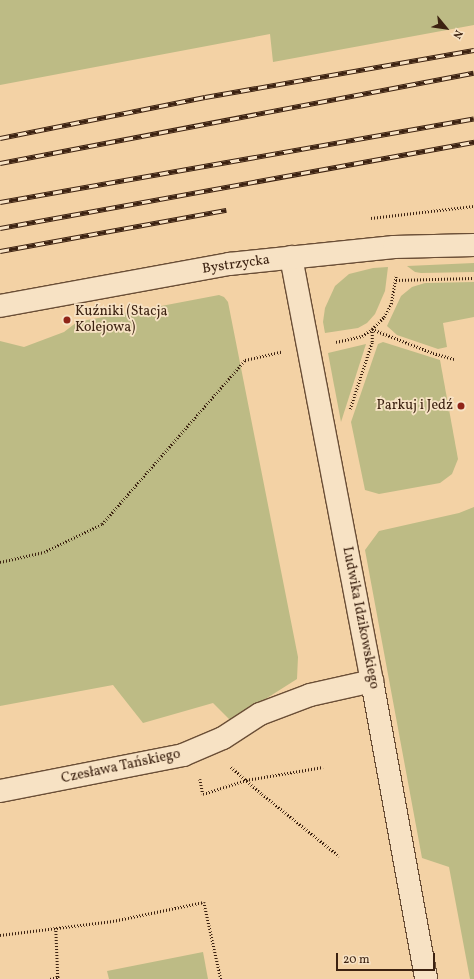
<!DOCTYPE html>
<meta charset="utf-8">
<style>
body{margin:0}
#map{position:relative;width:474px;height:979px;overflow:hidden;background:#f3d2a5;font-family:Vollkorn,serif}
div>[style]{position:absolute}
.green>*{inset:0;background:#bdbb85}
.path>*{height:2.5px;margin-top:-1.25px;transform-origin:0;background:repeating-linear-gradient(90deg,#3c2211 0 1px,transparent 0 3px)}
.roads{filter:drop-shadow(1px 0 #6a4e36) drop-shadow(-1px 0 #6a4e36) drop-shadow(0 1px #6a4e36) drop-shadow(0 -1px #6a4e36)}
.minor>*{height:22px;margin:-11px;padding:0 11px;transform-origin:11px;border-radius:11px;background:#f7e2c4}
.rail>*{height:4.5px;margin-top:-2.25px;transform-origin:0;background:repeating-linear-gradient(90deg,#f7e2c4 0 9px,#3c2211 0 18px);box-sizing:border-box;border-block:1px solid #3c2211}
.dots>*{width:11px;height:11px;translate:-50% -50%;box-sizing:border-box;border:2px solid #f7e2c4;border-radius:50%}
span{translate:-50% -50%;white-space:nowrap;text-align:center;line-height:1.15;-webkit-text-stroke:3.5px #f7e2c4;paint-order:stroke}
.street-label{font-size:14px;color:#3c2211}
.poi-label{font-size:14px;color:#3c2211}
.left{translate:0 -50%;text-align:left}
.right{translate:-100% -50%;text-align:right}
.north{position:absolute;left:426px;top:8px;width:40px;height:40px;-webkit-text-stroke:3px #f7e2c4;paint-order:stroke;rotate:119deg;font-size:11px;font-weight:700;line-height:16px;text-align:center;color:#3c2211}
.north::after{content:'';display:block;margin:auto;width:14px;height:18px;background:#3c2211;clip-path:polygon(50% 0,100% 100%,50% 72%,0 100%)}
.scale{position:absolute;left:336px;top:953px;width:99px;height:18px;box-sizing:border-box;border:2px solid #3c2211;border-top:0;padding-left:5px;font-size:12px;line-height:14px;white-space:nowrap;color:#3c2211;-webkit-text-stroke:3px #f7e2c4;paint-order:stroke}
</style>
<div id="map">
<div class="green">
<div style="clip-path:polygon(0 0,474px 0,474px 25px,273px 62px,270px 34px,0 85px)"></div>
<div style="clip-path:polygon(474px 263px,474px 272px,421px 273px,415px 272px,407px 266px)"></div>
<div style="clip-path:polygon(388px 267px,385px 291px,375px 314px,367px 323px,358px 328px,325px 333px,323px 322px,325px 308px,335px 286px,349px 274px,373px 268px)"></div>
<div style="clip-path:polygon(474px 282px,474px 317px,443px 323px,447px 347px,438px 349px,397px 335px,387px 326px,401px 296px,412px 287px,425px 283px)"></div>
<div style="clip-path:polygon(219px 295px,224px 297px,228px 302px,298px 657px,297px 679px,231px 721px,213px 703px,143px 723px,113px 685px,0 706px,0 341px,24px 347px,64px 332px,77px 322px)"></div>
<div style="clip-path:polygon(383px 342px,440px 360px,458px 459px,452px 474px,440px 483px,379px 494px,365px 490px,351px 422px,378px 344px)"></div>
<div style="clip-path:polygon(366px 344px,341px 422px,328px 353px)"></div>
<div style="clip-path:polygon(474px 507px,474px 979px,470px 979px,449px 867px,422px 858px,365px 550px,379px 531px,459px 513px)"></div>
<div style="clip-path:polygon(203px 952px,208px 979px,109px 979px,107px 971px)"></div>
</div>
<div class="path">
<div style="left:371px;top:218px;width:104px;rotate:-6.6deg"></div>
<div style="left:396px;top:280px;width:78px;rotate:-1.5deg"></div>
<div style="left:336px;top:342px;width:27px;rotate:-13deg"></div>
<div style="left:362px;top:336px;width:12px;rotate:-35deg"></div>
<div style="left:372px;top:329px;width:17px;rotate:-45deg"></div>
<div style="left:384px;top:317px;width:15px;rotate:-62deg"></div>
<div style="left:391px;top:304px;width:28px;rotate:-80deg"></div>
<div style="left:350px;top:409px;width:71px;rotate:-71.8deg"></div>
<div style="left:372px;top:342px;width:13px;rotate:-90deg"></div>
<div style="left:372px;top:329px;width:66px;rotate:21.5deg"></div>
<div style="left:433px;top:353px;width:22px;rotate:16deg"></div>
<div style="left:0;top:562px;width:45px;rotate:-12.8deg"></div>
<div style="left:44px;top:552px;width:64px;rotate:-25.8deg"></div>
<div style="left:102px;top:524px;width:218px;rotate:-48.9deg"></div>
<div style="left:245px;top:360px;width:37px;rotate:-13deg"></div>
<div style="left:231px;top:767px;width:41px;rotate:41.1deg"></div>
<div style="left:262px;top:794px;width:99px;rotate:38.8deg"></div>
<div style="left:200px;top:779px;width:15px;rotate:79deg"></div>
<div style="left:203px;top:794px;width:45px;rotate:-18deg"></div>
<div style="left:246px;top:780px;width:78px;rotate:-9.6deg"></div>
<div style="left:56px;top:928px;width:49px;rotate:87.7deg"></div>
<div style="left:0;top:935px;width:114px;rotate:-7.1deg"></div>
<div style="left:113px;top:921px;width:93px;rotate:-11.8deg"></div>
<div style="left:204px;top:902px;width:79px;rotate:77.6deg"></div>
<div style="left:50px;top:979px;width:8px;rotate:-14deg"></div>
<div style="left:58px;top:977px;width:2px;rotate:63deg"></div>
</div>
<div class="roads">
<div class="minor">
<div style="left:291px;top:257px;width:432px;rotate:79.2deg"></div>
<div style="left:372px;top:681px;width:303px;rotate:79.7deg"></div>
<div style="left:0;top:306px;width:233px;rotate:-10.4deg"></div>
<div style="left:229px;top:264px;width:166px;rotate:-5.9deg"></div>
<div style="left:394px;top:247px;width:80px;rotate:-1.4deg"></div>
<div style="left:0;top:791px;width:187px;rotate:-11.1deg"></div>
<div style="left:183px;top:755px;width:43px;rotate:-23deg"></div>
<div style="left:223px;top:738px;width:44px;rotate:-33deg"></div>
<div style="left:260px;top:714px;width:53px;rotate:-20.8deg"></div>
<div style="left:310px;top:695px;width:64px;rotate:-12.7deg"></div>
</div>
</div>
<div class="rail">
<div style="left:0;top:138px;width:209px;rotate:-11.3deg"></div>
<div style="left:205px;top:97px;width:273px;rotate:-9.9deg"></div>
<div style="left:0;top:163px;width:482px;rotate:-10.8deg"></div>
<div style="left:0;top:202px;width:481px;rotate:-10deg"></div>
<div style="left:0;top:228px;width:482px;rotate:-10.3deg"></div>
<div style="left:0;top:251px;width:230px;rotate:-10.3deg"></div>
</div>
<div class="dots">
<div style="left:67px;top:320px;background:#8f2418"></div>
<div style="left:461px;top:406px;background:#8f2418"></div>
</div>
<div class="street-label">
<span style="left:236px;top:265px;rotate:-8deg">Bystrzycka</span>
<span style="left:360px;top:618px;rotate:79deg">Ludwika Idzikowskiego</span>
<span style="left:121px;top:767px;rotate:-12deg">Czesława Tańskiego</span>
</div>
<div class="poi-label">
<span class="left" style="left:75px;top:320px">Kuźniki (Stacja<br>Kolejowa)</span>
<span class="right" style="left:453px;top:406px">Parkuj i Jedź</span>
</div>
<div class="north">N</div>
<div class="scale">20 m</div>
</div>
